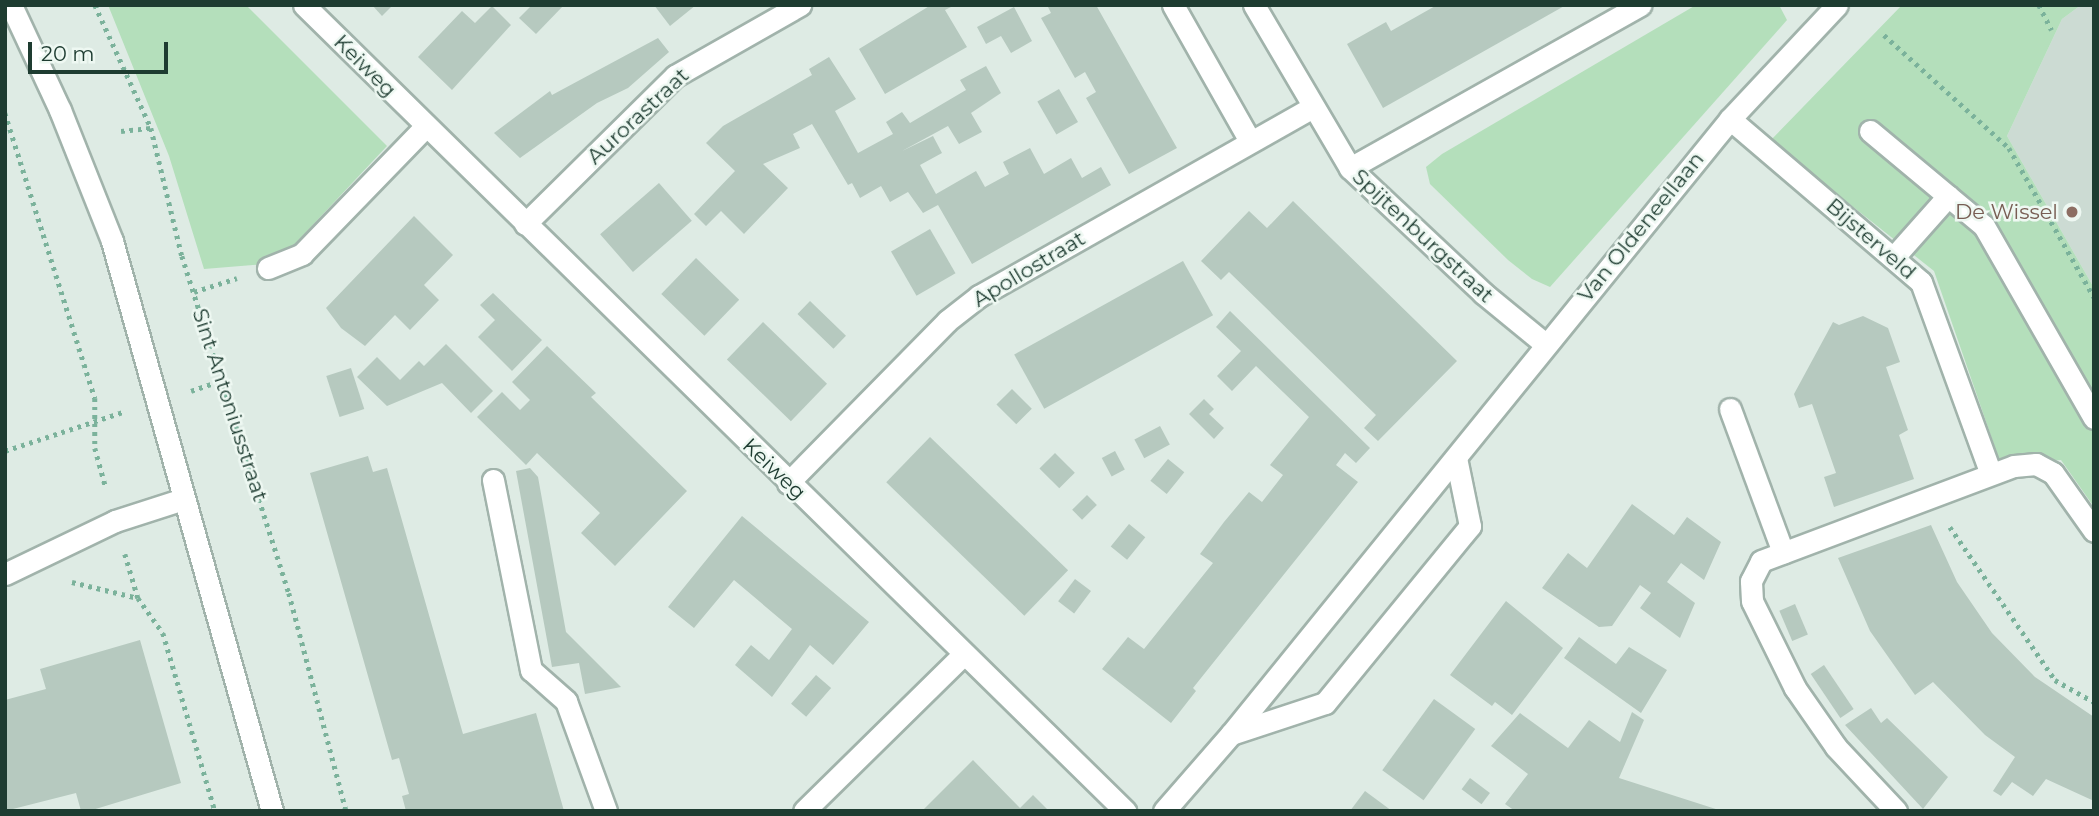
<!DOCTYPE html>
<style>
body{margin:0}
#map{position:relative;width:2099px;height:816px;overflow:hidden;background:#deebe4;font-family:Montserrat,sans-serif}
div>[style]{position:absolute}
.built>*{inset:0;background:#ccdbd3}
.green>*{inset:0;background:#b4dfbb}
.building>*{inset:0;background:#b6c9bf;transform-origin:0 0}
.path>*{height:4.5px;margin-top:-2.25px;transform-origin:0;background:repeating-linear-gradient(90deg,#7bb29b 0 3.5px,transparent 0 8.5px)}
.roads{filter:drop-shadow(2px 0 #a1b3ab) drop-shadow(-2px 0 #a1b3ab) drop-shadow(0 2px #a1b3ab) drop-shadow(0 -2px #a1b3ab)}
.service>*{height:21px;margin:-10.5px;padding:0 10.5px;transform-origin:10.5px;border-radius:10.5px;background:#fff}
.minor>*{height:21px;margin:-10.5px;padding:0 10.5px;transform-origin:10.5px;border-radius:10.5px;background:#fff}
.secondary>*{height:21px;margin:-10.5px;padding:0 10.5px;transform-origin:10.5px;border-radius:10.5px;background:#fff}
.dots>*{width:19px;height:19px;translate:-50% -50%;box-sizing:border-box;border:4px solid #eef8f2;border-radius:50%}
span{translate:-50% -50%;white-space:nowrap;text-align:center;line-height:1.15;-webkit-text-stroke:5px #eef8f2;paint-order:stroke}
.street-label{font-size:21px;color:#1e3c31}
.education-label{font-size:21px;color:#785e54}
.right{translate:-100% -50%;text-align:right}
.frame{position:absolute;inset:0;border:7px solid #1e3c31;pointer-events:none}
.scale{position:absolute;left:28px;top:42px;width:140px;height:32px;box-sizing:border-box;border:4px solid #1e3c31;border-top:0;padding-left:9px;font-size:21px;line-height:24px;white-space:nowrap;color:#1e3c31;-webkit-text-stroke:5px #eef8f2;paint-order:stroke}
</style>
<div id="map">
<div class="built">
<div style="clip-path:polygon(2081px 5px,2094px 5px,2094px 288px,2007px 136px,2062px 19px)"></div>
</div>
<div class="green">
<div style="clip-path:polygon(108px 5px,246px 5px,387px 146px,277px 263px,204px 269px,169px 156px)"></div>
<div style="clip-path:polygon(1696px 5px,1779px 5px,1787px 20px,1550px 287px,1532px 279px,1508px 260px,1430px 184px,1426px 167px,1442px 154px)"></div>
<div style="clip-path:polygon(1902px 5px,2081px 5px,2062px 19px,2007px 136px,2094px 288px,2094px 507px,2061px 460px,2001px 465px,1934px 271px,1770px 141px)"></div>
</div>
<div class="building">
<div style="clip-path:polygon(372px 5px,393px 5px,382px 16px)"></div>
<div style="clip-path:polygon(532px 5px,564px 5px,536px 34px,519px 18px)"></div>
<div style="clip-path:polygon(654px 5px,696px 5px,670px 26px)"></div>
<div style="clip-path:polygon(931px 5px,955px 5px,945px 10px,967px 47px,885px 94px,859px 49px)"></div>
<div style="clip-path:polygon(1047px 5px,1096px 5px,1177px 148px,1129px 174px,1086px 98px,1096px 92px,1085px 72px,1075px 78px,1041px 18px,1051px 13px)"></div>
<div style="clip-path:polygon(1437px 5px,1566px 5px,1383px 108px,1347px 44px,1386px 22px,1391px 31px)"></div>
<div style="clip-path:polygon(492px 6px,511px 25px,452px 90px,418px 57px,462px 11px,475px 23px)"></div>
<div style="clip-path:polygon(1014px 7px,1032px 41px,1011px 53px,1001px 36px,986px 44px,977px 27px)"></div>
<div style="clip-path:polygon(658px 38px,669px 52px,628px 88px,597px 103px,520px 158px,494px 133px,550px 91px,552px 95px)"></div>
<div style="clip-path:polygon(829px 57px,856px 99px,835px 111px,858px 153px,893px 134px,886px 122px,902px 112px,910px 123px,966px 90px,960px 80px,986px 66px,1001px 93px,971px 113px,982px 132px,959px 144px,948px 126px,902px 151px,933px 136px,942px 153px,920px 165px,936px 194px,976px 171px,985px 187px,1009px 174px,1003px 162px,1030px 148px,1044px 174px,1071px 158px,1082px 178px,1101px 167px,1111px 185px,972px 264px,938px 205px,923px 213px,908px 192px,890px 202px,881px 186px,860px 198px,852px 183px,848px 185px,812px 124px,793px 134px,800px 148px,763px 164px,788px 188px,744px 234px,721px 211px,706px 226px,694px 214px,735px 171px,706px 143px,723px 126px,812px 75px,809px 69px)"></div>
<div style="left:1059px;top:89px;width:38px;height:25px;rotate:60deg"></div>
<div style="left:659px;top:183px;width:50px;height:78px;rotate:49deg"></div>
<div style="clip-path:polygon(1293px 201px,1457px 361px,1378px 441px,1364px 428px,1376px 415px,1229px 272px,1221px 280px,1201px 261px,1249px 211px,1267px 228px)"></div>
<div style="clip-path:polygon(414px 216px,453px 255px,424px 285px,439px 300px,410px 330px,395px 315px,365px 346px,341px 328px,326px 308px)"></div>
<div style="left:930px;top:229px;width:51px;height:45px;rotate:60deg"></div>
<div style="left:696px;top:258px;width:60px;height:50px;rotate:44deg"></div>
<div style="left:1183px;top:261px;width:62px;height:193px;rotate:61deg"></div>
<div style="clip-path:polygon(493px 293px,542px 340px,512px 371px,478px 337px,495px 320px,480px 305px)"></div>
<div style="left:810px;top:301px;width:50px;height:18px;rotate:44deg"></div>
<div style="clip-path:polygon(1230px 311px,1370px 448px,1356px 463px,1345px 453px,1336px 465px,1358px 482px,1193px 688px,1196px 691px,1171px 723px,1102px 669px,1128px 637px,1144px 649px,1213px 563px,1200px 554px,1224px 522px,1249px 492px,1262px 502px,1283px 475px,1270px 465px,1309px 417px,1256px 366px,1232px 391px,1217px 376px,1241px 351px,1216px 327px)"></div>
<div style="clip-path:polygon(1863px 316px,1888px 328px,1900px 362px,1886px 367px,1908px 430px,1899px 435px,1914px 479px,1834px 507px,1824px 477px,1836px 473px,1812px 404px,1799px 408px,1794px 394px,1833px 322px,1839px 325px)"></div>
<div style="left:763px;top:322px;width:89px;height:52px;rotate:44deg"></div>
<div style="clip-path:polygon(446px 344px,493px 391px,471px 413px,442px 383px,387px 406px,357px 377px,377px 357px,400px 380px,419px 361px,424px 366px)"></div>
<div style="clip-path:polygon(547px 346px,596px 393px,591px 397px,687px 491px,615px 566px,581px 533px,600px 513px,537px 453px,526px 465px,477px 417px,502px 392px,520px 410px,530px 400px,512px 382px)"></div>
<div style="left:351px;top:368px;width:43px;height:26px;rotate:72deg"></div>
<div style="left:1012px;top:389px;width:28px;height:22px;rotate:45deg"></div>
<div style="clip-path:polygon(1204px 399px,1214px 409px,1209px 414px,1224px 428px,1214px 439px,1189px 414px)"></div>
<div style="left:1160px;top:426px;width:21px;height:29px;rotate:62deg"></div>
<div style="left:930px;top:437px;width:192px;height:63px;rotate:44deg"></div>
<div style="left:1115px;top:451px;width:21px;height:15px;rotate:62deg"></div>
<div style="left:1055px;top:453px;width:28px;height:22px;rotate:45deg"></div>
<div style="clip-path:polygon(368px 456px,373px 472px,387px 468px,463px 734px,536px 713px,564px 811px,406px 811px,402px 796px,409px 794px,399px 758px,392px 760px,310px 473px)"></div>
<div style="left:1168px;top:459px;width:21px;height:28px;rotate:39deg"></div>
<div style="clip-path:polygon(530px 468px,538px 477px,566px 632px,621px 687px,585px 694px,579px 663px,552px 667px,516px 471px)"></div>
<div style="left:1087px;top:495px;width:14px;height:21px;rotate:45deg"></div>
<div style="clip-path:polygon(1632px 504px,1674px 535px,1687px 517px,1721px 542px,1704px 580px,1681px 563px,1667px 582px,1695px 603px,1680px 638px,1640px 608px,1651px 593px,1640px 585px,1612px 626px,1599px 627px,1542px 588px,1568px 553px,1587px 568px)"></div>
<div style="clip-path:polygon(742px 516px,869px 622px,833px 665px,810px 645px,772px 697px,735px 665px,751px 645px,769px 660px,792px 629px,734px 580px,694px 628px,668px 607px)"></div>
<div style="left:1129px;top:524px;width:21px;height:29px;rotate:39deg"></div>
<div style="clip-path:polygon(1931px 525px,1957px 582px,1992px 633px,2035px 677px,2094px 717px,2094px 801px,2046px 779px,2033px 796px,2012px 782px,2001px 796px,1993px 791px,2015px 757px,1985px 735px,1933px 682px,1915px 695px,1870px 631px,1838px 558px)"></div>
<div style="left:1075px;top:579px;width:20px;height:28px;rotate:37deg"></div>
<div style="clip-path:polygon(1506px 601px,1563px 648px,1512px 715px,1495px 702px,1492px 706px,1450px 675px)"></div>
<div style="left:1795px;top:604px;width:33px;height:17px;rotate:67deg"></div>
<div style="clip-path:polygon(1579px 637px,1616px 664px,1629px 647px,1667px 670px,1641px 713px,1564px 658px)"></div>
<div style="clip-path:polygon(140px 640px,181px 783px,89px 811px,81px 811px,76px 793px,5px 811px,5px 700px,46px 689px,40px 669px)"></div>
<div style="left:1824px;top:665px;width:53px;height:16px;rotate:56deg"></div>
<div style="left:816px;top:675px;width:20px;height:38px;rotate:41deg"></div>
<div style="left:1434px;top:699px;width:51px;height:88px;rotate:36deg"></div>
<div style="clip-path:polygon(1871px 708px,1881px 723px,1887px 718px,1948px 777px,1923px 809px,1845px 725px)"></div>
<div style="clip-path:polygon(1632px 712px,1644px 720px,1619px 778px,1722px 811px,1515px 811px,1505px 804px,1528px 774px,1491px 746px,1520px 713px,1568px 748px,1589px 720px,1620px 742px)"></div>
<div style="clip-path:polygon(973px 760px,1020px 808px,1033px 795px,1049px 811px,922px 811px)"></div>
<div style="left:1470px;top:778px;width:25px;height:14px;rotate:37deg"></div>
<div style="clip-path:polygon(1365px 791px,1392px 811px,1350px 811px)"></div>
</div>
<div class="path">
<div style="left:95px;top:5px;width:135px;rotate:65.5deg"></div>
<div style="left:151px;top:128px;width:132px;rotate:76.4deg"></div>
<div style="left:182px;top:256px;width:354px;rotate:72.4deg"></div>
<div style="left:289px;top:593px;width:225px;rotate:75.3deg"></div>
<div style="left:2039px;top:5px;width:28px;rotate:63deg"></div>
<div style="left:1884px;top:35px;width:169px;rotate:42.1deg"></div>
<div style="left:2009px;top:148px;width:172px;rotate:60.3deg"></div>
<div style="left:5px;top:113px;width:299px;rotate:72.5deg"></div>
<div style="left:95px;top:398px;width:50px;rotate:90deg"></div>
<div style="left:95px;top:448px;width:41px;rotate:74.6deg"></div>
<div style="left:121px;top:131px;width:30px;rotate:-6deg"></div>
<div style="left:194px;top:292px;width:45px;rotate:-18deg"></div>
<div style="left:191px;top:391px;width:34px;rotate:-19deg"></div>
<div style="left:5px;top:451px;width:127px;rotate:-18.3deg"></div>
<div style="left:1950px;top:527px;width:186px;rotate:55.5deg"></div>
<div style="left:2055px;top:680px;width:45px;rotate:29.4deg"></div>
<div style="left:125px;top:554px;width:46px;rotate:73.5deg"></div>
<div style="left:138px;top:598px;width:43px;rotate:54.5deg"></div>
<div style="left:163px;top:633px;width:185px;rotate:73.7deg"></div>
<div style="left:72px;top:582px;width:68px;rotate:13.6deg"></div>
</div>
<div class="roads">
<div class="service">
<div style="left:1870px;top:131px;width:148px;rotate:39.8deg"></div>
<div style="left:1984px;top:226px;width:221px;rotate:60.2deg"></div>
<div style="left:1893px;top:258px;width:83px;rotate:-48.4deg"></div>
</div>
<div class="minor">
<div style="left:304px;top:5px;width:1151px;rotate:44.47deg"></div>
<div style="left:1173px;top:5px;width:156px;rotate:60.5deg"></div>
<div style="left:1254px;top:5px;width:189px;rotate:59.5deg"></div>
<div style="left:1350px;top:168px;width:183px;rotate:43.2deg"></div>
<div style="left:1483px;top:293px;width:80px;rotate:39.4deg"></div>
<div style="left:1730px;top:119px;width:251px;rotate:40.5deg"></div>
<div style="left:1921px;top:282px;width:204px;rotate:70deg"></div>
<div style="left:1350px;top:168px;width:333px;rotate:-29.3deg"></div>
<div style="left:525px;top:224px;width:211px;rotate:-44.6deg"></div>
<div style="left:675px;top:76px;width:144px;rotate:-29.6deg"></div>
<div style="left:268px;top:268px;width:37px;rotate:-22deg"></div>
<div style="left:302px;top:254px;width:178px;rotate:-45.9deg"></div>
<div style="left:1730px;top:409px;width:153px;rotate:69.7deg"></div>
<div style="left:493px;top:480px;width:194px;rotate:78.7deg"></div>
<div style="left:531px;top:670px;width:47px;rotate:41.5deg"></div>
<div style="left:566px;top:701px;width:117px;rotate:70deg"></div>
<div style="left:788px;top:483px;width:227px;rotate:-45.5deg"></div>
<div style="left:947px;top:321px;width:41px;rotate:-38deg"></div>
<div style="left:979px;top:296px;width:382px;rotate:-29.5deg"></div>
<div style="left:5px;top:574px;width:122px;rotate:-25.7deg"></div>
<div style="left:115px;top:521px;width:71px;rotate:-17.9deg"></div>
<div style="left:1231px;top:734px;width:99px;rotate:-18.3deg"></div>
<div style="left:1325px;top:703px;width:229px;rotate:-50.7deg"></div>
<div style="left:1470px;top:526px;width:69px;rotate:-101.6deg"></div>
<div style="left:804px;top:811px;width:224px;rotate:-44.5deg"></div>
<div style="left:1164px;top:811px;width:102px;rotate:-49deg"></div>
<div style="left:1231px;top:734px;width:792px;rotate:-50.94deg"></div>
<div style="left:1730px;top:119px;width:156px;rotate:-46.8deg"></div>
<div style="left:1896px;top:811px;width:88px;rotate:-133.2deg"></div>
<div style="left:1836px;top:747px;width:72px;rotate:-124.8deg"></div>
<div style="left:1795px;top:688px;width:97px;rotate:-116.3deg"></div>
<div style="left:1752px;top:601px;width:20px;rotate:-93deg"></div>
<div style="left:1751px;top:581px;width:22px;rotate:-63deg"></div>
<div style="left:1761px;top:561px;width:270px;rotate:-20.6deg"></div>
<div style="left:2014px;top:466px;width:22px;rotate:-5deg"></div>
<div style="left:2036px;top:464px;width:19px;rotate:28deg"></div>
<div style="left:2053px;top:473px;width:71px;rotate:54.7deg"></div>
</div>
<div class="secondary">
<div style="left:11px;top:5px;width:116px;rotate:65deg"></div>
<div style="left:60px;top:110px;width:141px;rotate:68.3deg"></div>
<div style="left:112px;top:241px;width:592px;rotate:74.32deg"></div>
</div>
</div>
<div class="dots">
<div style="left:2072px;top:212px;background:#8d6e63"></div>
</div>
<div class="street-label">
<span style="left:365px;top:66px;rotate:45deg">Keiweg</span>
<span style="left:638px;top:116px;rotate:-43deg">Aurorastraat</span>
<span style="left:1641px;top:227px;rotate:-51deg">Van Oldeneellaan</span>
<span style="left:1423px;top:236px;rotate:43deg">Spijtenburgstraat</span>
<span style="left:1871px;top:239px;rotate:41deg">Bijsterveld</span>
<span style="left:1029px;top:269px;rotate:-31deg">Apollostraat</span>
<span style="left:230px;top:405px;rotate:72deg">Sint Antoniusstraat</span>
<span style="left:774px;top:469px;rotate:44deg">Keiweg</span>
</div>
<div class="education-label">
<span class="right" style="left:2058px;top:212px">De Wissel</span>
</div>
<div class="frame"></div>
<div class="scale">20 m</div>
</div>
